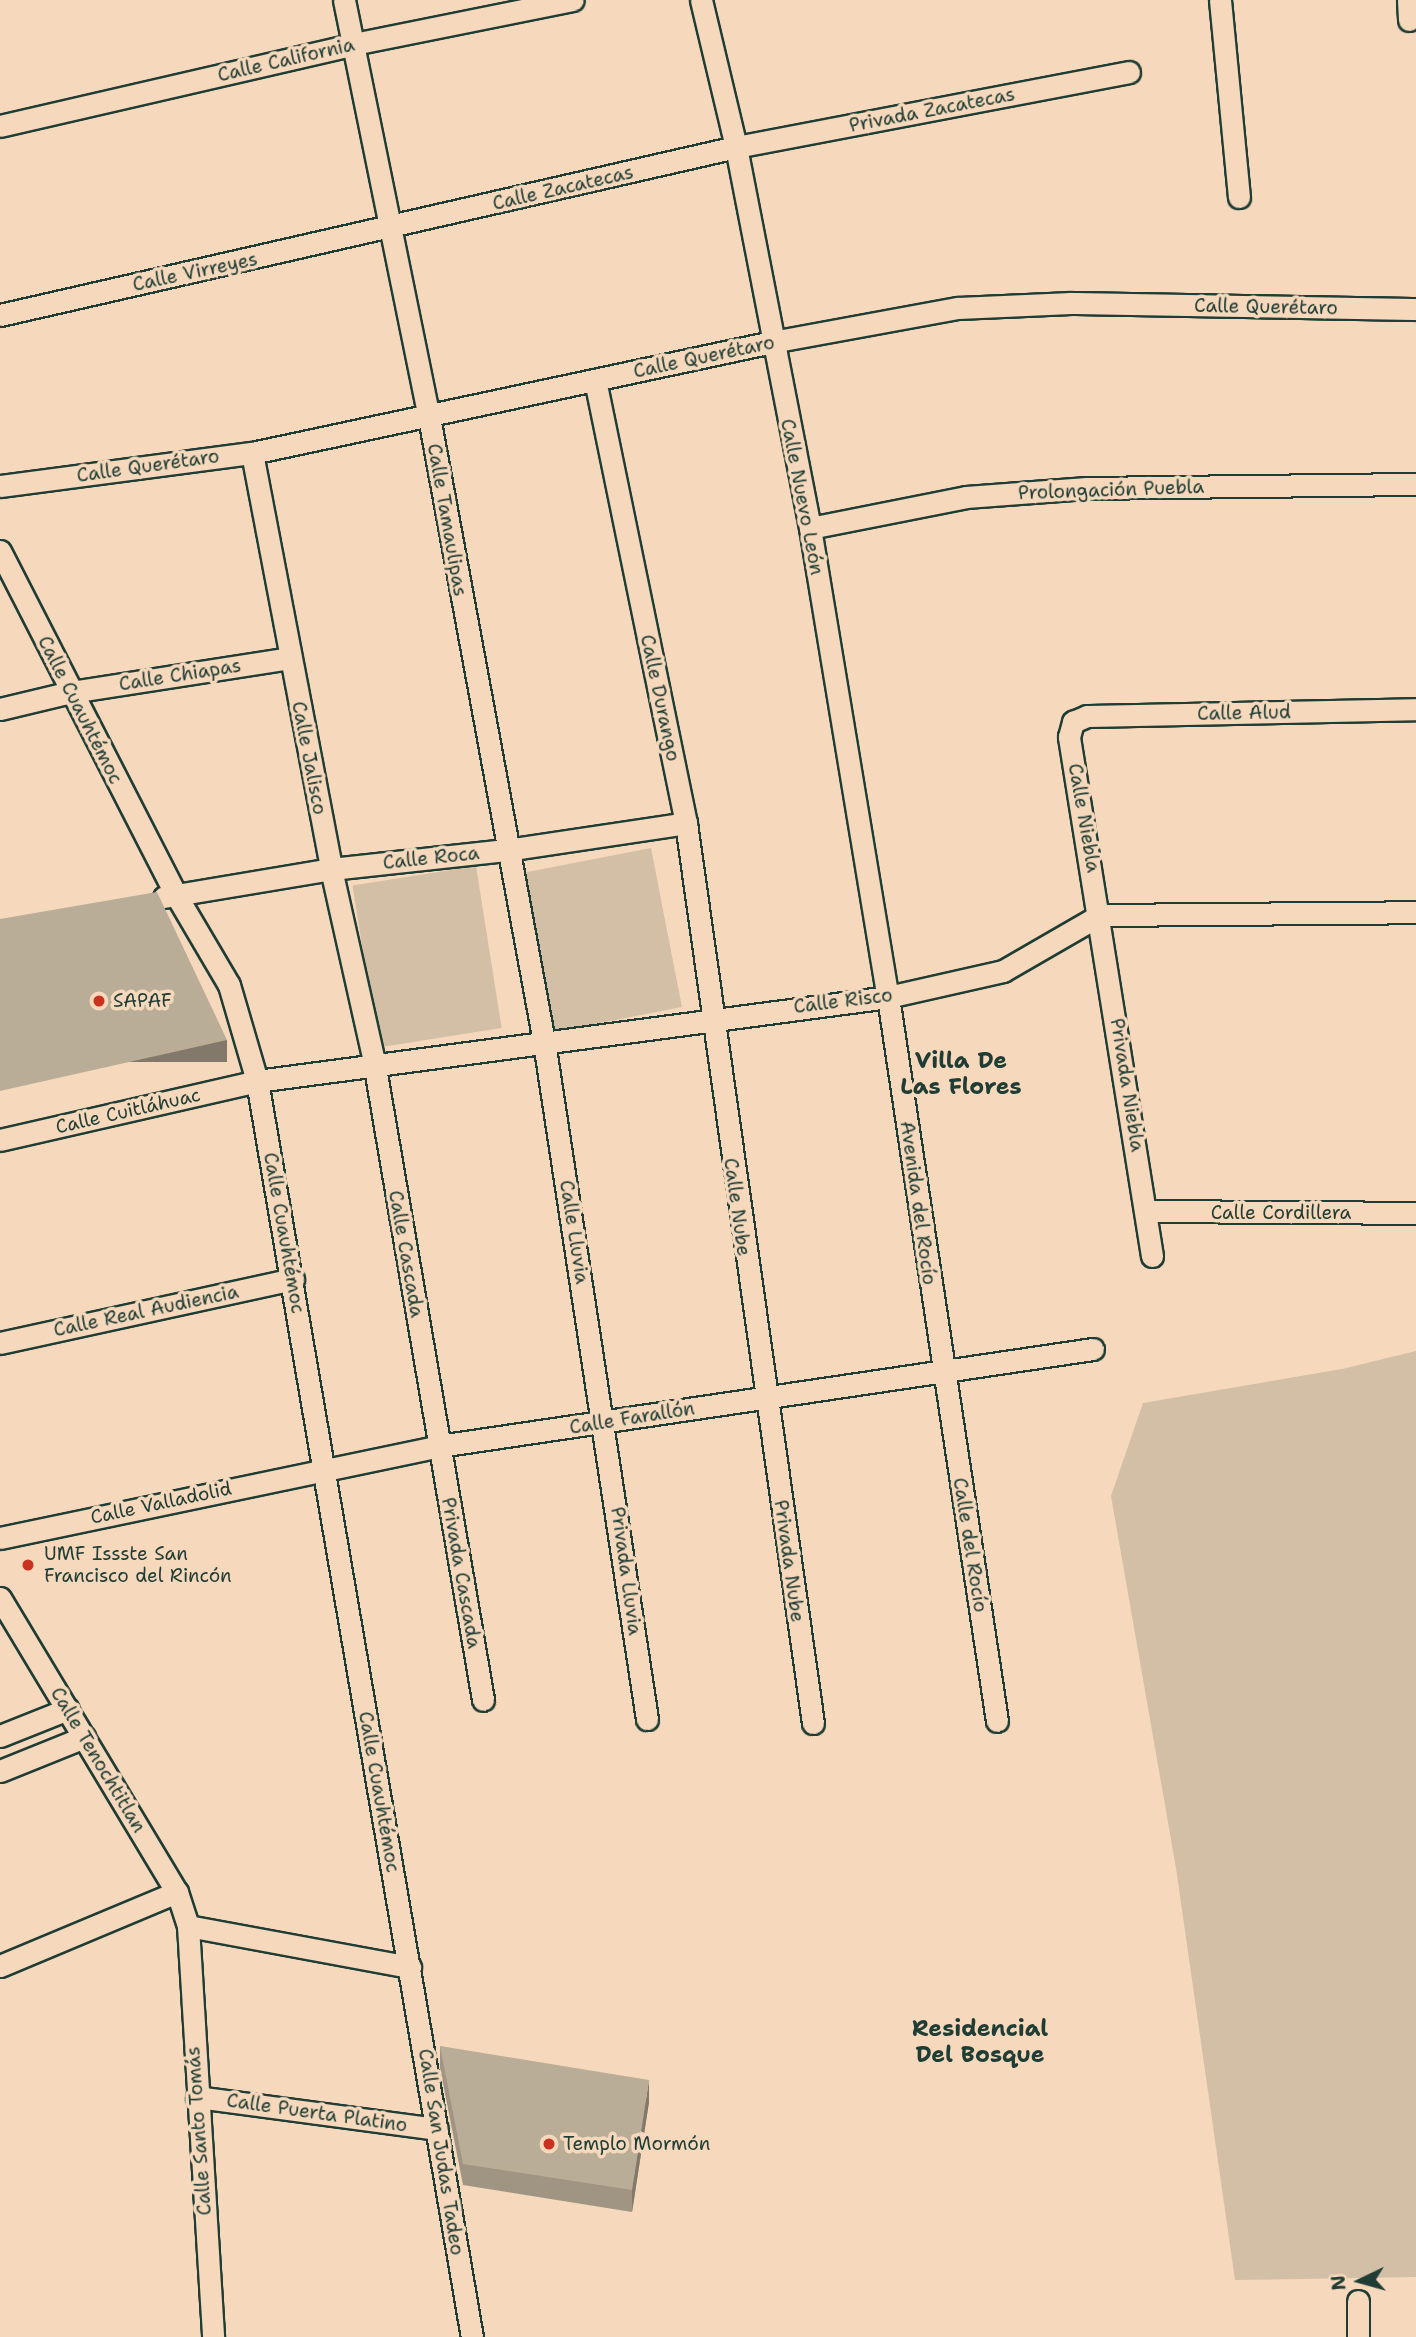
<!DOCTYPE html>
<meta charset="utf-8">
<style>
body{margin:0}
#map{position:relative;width:1416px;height:2337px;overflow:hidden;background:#f6d8bc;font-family:"Shantell Sans",sans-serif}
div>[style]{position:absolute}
.green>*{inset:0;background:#d3bfa6;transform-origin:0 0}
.roads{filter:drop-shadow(2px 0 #1f3d34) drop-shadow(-2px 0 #1f3d34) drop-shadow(0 2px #1f3d34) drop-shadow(0 -2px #1f3d34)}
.minor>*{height:21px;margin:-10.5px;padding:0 10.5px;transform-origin:10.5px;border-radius:10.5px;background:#f6d8bc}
.wall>*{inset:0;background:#a09582}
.shaded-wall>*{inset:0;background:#82796a;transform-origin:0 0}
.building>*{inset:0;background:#baad97}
.dots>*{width:19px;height:19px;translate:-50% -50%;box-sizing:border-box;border:4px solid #f6d8bc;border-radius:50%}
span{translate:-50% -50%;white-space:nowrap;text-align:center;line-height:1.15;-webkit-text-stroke:7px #f6d8bc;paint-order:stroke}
.street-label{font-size:19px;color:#1f3d34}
.poi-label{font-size:19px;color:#1f3d34}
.left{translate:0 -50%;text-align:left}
.quarter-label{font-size:23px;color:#1f3d34;font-weight:700}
.north{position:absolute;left:1325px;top:2246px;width:70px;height:70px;-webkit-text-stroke:5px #f6d8bc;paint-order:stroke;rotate:265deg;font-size:19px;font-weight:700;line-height:28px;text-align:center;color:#1f3d34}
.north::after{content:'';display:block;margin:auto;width:24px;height:32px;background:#1f3d34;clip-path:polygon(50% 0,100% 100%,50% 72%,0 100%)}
</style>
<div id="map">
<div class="green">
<div style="left:651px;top:848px;width:162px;height:139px;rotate:79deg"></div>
<div style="left:476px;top:866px;width:164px;height:125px;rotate:81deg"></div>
<div style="clip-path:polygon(1416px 1351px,1416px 2277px,1235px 2280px,1176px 1868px,1111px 1496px,1143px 1403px,1342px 1369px)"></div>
</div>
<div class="roads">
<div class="minor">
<div style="left:344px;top:0;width:426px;rotate:78.5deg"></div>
<div style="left:429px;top:417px;width:635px;rotate:79.57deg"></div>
<div style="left:544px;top:1042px;width:685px;rotate:81.35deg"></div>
<div style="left:701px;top:0;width:151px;rotate:76.6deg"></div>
<div style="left:736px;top:147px;width:388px;rotate:79deg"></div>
<div style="left:810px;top:528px;width:475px;rotate:80.6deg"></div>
<div style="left:888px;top:997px;width:732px;rotate:81.44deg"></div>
<div style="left:1220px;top:0;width:198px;rotate:84.5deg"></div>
<div style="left:1408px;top:0;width:20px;rotate:87deg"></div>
<div style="left:0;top:126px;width:363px;rotate:-13deg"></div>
<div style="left:354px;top:44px;width:223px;rotate:-11.4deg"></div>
<div style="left:0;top:315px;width:755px;rotate:-12.86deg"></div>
<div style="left:736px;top:147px;width:400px;rotate:-10.8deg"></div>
<div style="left:595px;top:380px;width:452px;rotate:78.4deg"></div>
<div style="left:686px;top:823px;width:909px;rotate:81.97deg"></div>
<div style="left:252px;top:453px;width:423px;rotate:79.2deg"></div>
<div style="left:331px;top:869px;width:198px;rotate:77.4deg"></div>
<div style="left:374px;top:1062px;width:647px;rotate:80.3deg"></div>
<div style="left:0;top:486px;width:254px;rotate:-7.5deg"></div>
<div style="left:252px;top:453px;width:532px;rotate:-12.05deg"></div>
<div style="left:772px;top:342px;width:189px;rotate:-10.4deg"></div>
<div style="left:958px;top:308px;width:113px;rotate:-2.5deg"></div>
<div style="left:1071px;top:303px;width:345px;rotate:1deg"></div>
<div style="left:810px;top:528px;width:159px;rotate:-11.2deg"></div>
<div style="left:966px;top:497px;width:121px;rotate:-4.3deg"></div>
<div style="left:1087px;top:488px;width:329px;rotate:-0.7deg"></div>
<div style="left:0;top:551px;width:386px;rotate:62.9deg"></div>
<div style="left:176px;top:895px;width:104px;rotate:59.5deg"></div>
<div style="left:229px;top:985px;width:100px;rotate:73.7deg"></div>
<div style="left:257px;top:1081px;width:1274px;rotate:80.29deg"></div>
<div style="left:0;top:709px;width:73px;rotate:-13.5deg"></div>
<div style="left:71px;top:692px;width:222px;rotate:-8.8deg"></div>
<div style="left:164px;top:897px;width:169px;rotate:-9.5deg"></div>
<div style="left:331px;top:869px;width:176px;rotate:-6.2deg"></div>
<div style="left:506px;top:850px;width:182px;rotate:-8.5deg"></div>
<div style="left:0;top:1140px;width:264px;rotate:-12.9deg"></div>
<div style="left:257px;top:1081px;width:637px;rotate:-7.58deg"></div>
<div style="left:888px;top:997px;width:118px;rotate:-12.7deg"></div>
<div style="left:1003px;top:971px;width:112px;rotate:-30deg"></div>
<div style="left:1100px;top:915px;width:316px;rotate:-0.5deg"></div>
<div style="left:1147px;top:1211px;width:269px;rotate:0.4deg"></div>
<div style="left:1152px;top:1256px;width:526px;rotate:-99.09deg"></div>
<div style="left:1069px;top:737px;width:16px;rotate:-75deg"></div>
<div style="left:1073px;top:722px;width:15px;rotate:-23deg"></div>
<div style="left:1087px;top:716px;width:329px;rotate:-1.2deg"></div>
<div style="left:0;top:1343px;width:300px;rotate:-12.3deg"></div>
<div style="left:0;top:1538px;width:449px;rotate:-11.8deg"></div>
<div style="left:439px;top:1446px;width:661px;rotate:-8.44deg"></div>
<div style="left:0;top:1598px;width:343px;rotate:59deg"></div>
<div style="left:177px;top:1892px;width:36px;rotate:72deg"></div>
<div style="left:188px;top:1926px;width:412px;rotate:86.5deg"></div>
<div style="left:0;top:1736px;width:73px;rotate:-21.7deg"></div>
<div style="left:0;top:1771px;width:91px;rotate:-22deg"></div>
<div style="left:188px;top:1926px;width:226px;rotate:10.5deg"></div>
<div style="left:0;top:1966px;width:192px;rotate:-22.7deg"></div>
<div style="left:197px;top:2097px;width:242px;rotate:7.6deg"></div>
<div style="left:1358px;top:2301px;width:36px;rotate:90deg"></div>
</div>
</div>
<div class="wall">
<div style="clip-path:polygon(440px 2046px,649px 2102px,632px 2212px,463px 2185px,440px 2068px)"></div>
</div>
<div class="shaded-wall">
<div style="left:227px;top:1040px;width:22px;height:233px;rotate:90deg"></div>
<div style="clip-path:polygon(649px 2080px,649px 2102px,632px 2212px,632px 2190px)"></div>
</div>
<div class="building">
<div style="clip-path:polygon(157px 892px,227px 1040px,0 1091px,0 919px)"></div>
<div style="clip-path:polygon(440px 2046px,649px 2080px,632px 2190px,463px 2164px)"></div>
</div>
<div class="dots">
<div style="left:99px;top:1001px;background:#c8321e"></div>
<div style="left:28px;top:1565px;background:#c8321e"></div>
<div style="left:549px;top:2144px;background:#c8321e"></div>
</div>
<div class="street-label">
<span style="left:286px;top:60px;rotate:-13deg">Calle California</span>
<span style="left:932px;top:110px;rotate:-11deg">Privada Zacatecas</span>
<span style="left:563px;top:188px;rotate:-13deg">Calle Zacatecas</span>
<span style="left:195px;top:272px;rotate:-12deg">Calle Virreyes</span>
<span style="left:1266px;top:307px;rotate:1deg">Calle Querétaro</span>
<span style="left:704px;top:357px;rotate:-12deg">Calle Querétaro</span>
<span style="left:148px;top:466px;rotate:-8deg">Calle Querétaro</span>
<span style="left:1111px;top:490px;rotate:-2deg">Prolongación Puebla</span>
<span style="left:802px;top:497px;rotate:79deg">Calle Nuevo León</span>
<span style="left:447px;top:520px;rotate:80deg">Calle Tamaulipas</span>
<span style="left:180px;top:675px;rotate:-9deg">Calle Chiapas</span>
<span style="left:660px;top:698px;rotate:78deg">Calle Durango</span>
<span style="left:80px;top:710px;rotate:63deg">Calle Cuauhtémoc</span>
<span style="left:1244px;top:713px;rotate:-1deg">Calle Alud</span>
<span style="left:309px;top:758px;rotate:79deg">Calle Jalisco</span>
<span style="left:1084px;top:818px;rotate:80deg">Calle Niebla</span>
<span style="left:431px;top:858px;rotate:-6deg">Calle Roca</span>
<span style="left:843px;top:1001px;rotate:-7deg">Calle Risco</span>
<span style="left:1127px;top:1085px;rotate:81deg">Privada Niebla</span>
<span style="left:128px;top:1111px;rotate:-13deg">Calle Cuitláhuac</span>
<span style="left:918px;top:1203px;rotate:82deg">Avenida del Rocío</span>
<span style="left:737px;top:1207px;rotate:82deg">Calle Nube</span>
<span style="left:1281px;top:1213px">Calle Cordillera</span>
<span style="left:574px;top:1232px;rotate:81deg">Calle Lluvia</span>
<span style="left:284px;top:1233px;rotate:80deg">Calle Cuauhtémoc</span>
<span style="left:406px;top:1254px;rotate:80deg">Calle Cascada</span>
<span style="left:146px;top:1311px;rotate:-12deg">Calle Real Audiencia</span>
<span style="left:632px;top:1418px;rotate:-9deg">Calle Farallón</span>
<span style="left:161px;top:1503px;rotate:-12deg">Calle Valladolid</span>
<span style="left:970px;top:1545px;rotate:81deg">Calle del Rocío</span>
<span style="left:789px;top:1561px;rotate:82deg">Privada Nube</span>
<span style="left:626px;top:1571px;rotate:82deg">Privada Lluvia</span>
<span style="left:461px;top:1573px;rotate:80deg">Privada Cascada</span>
<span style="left:98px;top:1760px;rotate:59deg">Calle Tenochtitlan</span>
<span style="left:379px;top:1792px;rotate:80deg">Calle Cuauhtémoc</span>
<span style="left:317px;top:2113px;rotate:8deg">Calle Puerta Platino</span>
<span style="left:199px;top:2131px;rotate:-94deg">Calle Santo Tomás</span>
<span style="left:441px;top:2152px;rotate:81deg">Calle San Judas Tadeo</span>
</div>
<div class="poi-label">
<span class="left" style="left:113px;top:1001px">SAPAF</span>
<span class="left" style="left:44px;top:1565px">UMF Issste San<br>Francisco del Rincón</span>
<span class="left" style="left:563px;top:2144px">Templo Mormón</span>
</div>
<div class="quarter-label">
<span style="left:961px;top:1073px">Villa De<br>Las Flores</span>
<span style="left:980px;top:2041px">Residencial<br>Del Bosque</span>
</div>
<div class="north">N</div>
</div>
